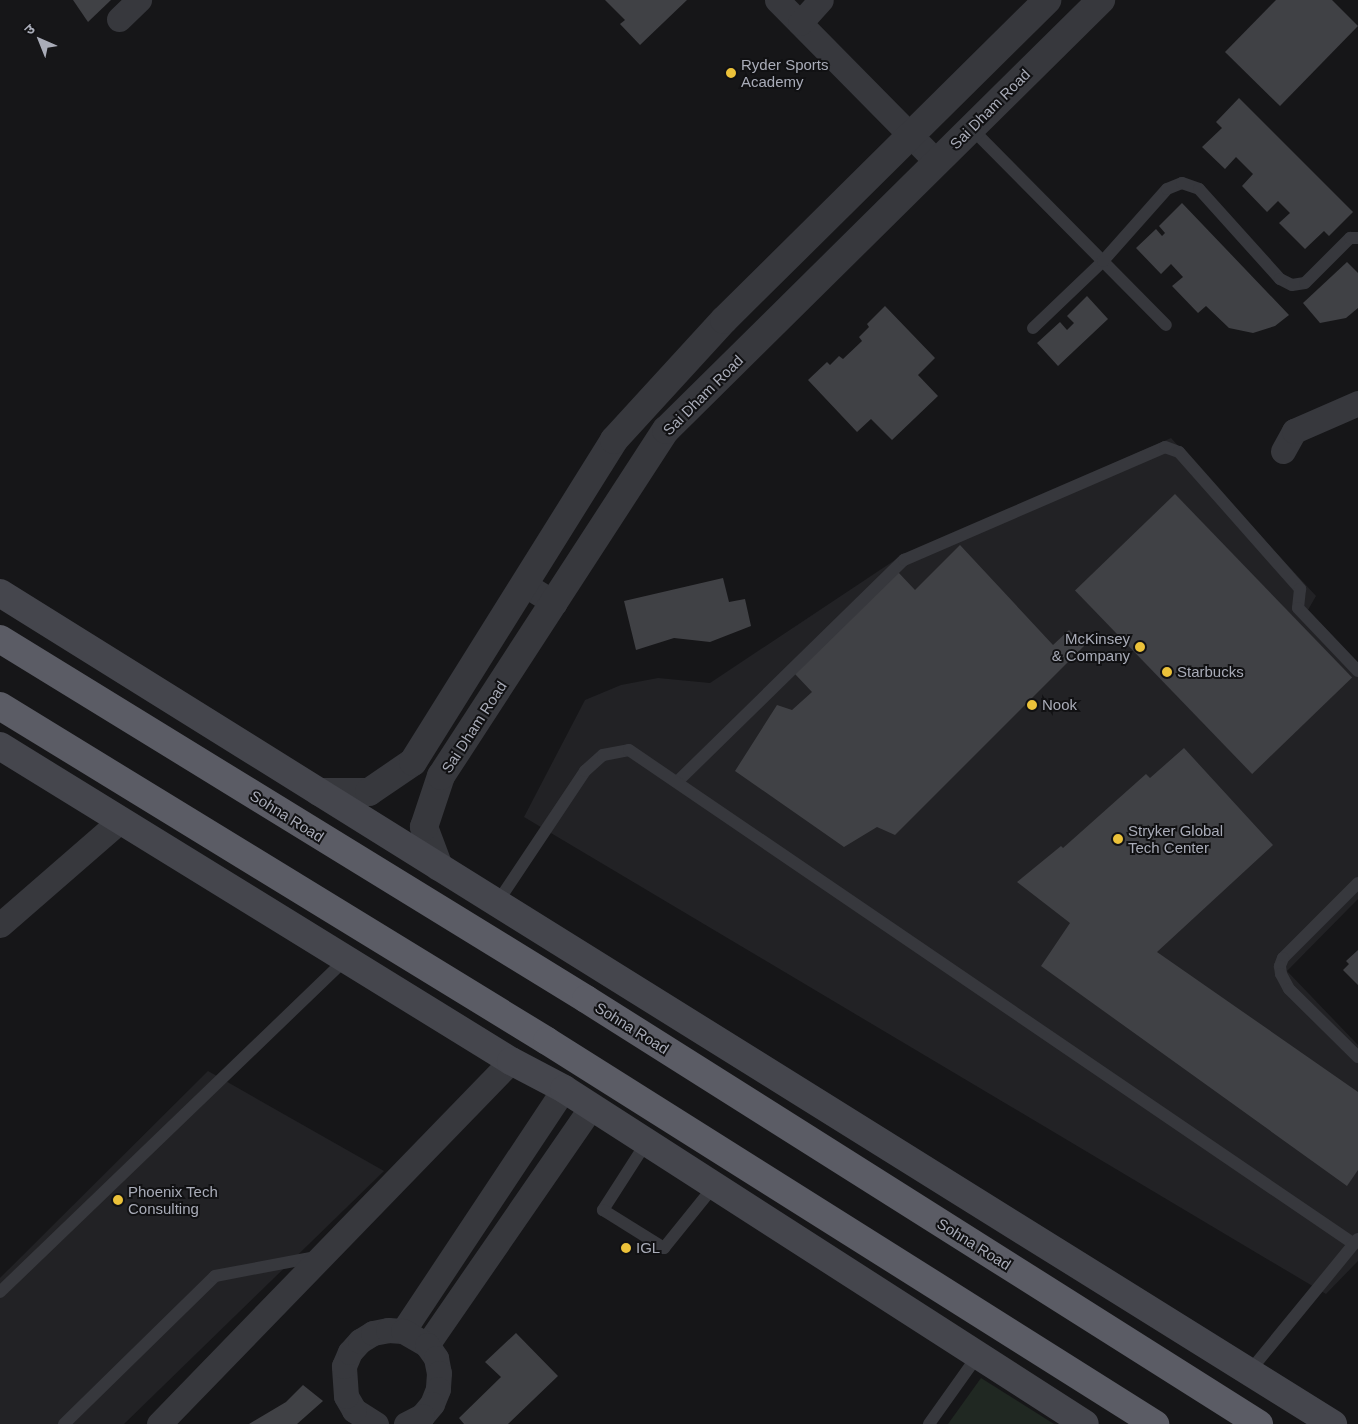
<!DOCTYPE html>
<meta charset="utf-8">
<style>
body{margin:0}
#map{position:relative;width:1358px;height:1424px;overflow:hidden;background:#161618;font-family:Helvetica,"Noto Sans Devanagari",sans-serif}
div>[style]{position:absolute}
.built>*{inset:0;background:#222225}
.green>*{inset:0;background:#202822}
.building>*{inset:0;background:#404145;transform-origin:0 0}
.service>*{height:12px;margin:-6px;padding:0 6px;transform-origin:6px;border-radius:6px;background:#37383d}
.minor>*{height:25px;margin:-12.5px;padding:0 12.5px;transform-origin:12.5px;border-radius:12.5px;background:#37383d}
.tertiary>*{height:28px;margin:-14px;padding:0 14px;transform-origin:14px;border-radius:14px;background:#37383d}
.secondary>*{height:28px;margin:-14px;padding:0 14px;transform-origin:14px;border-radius:14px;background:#45464d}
.trunk>*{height:28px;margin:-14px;padding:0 14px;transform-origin:14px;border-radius:14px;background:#5b5c65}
.dots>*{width:14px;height:14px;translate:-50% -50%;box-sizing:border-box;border:2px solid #111113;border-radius:50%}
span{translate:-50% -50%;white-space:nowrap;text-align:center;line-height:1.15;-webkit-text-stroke:4px #111113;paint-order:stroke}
.poi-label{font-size:15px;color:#a9acb8}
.left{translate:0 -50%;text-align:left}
.right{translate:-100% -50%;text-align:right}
.street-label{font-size:15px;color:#a9acb8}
.north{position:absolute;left:15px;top:15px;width:50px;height:50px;-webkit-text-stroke:4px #111113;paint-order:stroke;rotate:316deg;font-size:14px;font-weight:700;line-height:20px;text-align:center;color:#a9acb8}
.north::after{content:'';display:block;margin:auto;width:18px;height:22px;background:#a9acb8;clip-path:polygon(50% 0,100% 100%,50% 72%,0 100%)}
</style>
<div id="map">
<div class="built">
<div style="clip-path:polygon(1171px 438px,1316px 596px,1308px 610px,1358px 663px,1358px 899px,1287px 971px,1358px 1045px,1358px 1261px,1326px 1294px,524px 817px,585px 700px,621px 685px,658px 678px,710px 683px,898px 558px)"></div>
<div style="clip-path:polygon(208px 1071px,384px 1171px,124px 1424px,0 1424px,0 1278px)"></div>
</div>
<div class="green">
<div style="clip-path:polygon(981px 1378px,1054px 1424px,948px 1424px)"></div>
</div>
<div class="building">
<div style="clip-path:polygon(73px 0,111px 0,88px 22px)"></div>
<div style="clip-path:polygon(605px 0,687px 0,640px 45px,620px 24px,625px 20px)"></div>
<div style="clip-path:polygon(1276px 0,1332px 0,1358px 26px,1280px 106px,1225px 52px)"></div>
<div style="clip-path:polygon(1239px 98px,1353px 212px,1329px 236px,1324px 231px,1305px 249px,1279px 223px,1290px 213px,1278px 201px,1267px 212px,1242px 186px,1253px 174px,1236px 157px,1225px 169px,1202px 147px,1222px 128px,1216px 122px)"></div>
<div style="clip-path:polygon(1182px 203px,1289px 315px,1275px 326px,1253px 333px,1229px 328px,1206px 306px,1198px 313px,1172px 286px,1183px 277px,1171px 264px,1161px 274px,1136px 248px,1156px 229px,1162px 236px,1165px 233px,1159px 226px)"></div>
<div style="clip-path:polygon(1347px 262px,1358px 273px,1358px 308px,1346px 318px,1320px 323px,1303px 303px)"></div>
<div style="clip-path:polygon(1087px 296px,1108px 319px,1058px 366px,1037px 343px,1060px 322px,1067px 330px,1074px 323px,1067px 316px)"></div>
<div style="clip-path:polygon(885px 306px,935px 358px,918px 375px,938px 396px,892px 440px,871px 419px,857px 432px,808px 380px,827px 362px,830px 365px,839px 356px,843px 359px,862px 341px,859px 337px,869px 327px,867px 324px)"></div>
<div style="left:1175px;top:494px;width:255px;height:139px;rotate:46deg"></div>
<div style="clip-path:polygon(960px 545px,1053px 645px,1069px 630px,1084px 646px,895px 835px,877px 827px,844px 847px,735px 771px,777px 705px,792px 710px,812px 692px,795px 674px,898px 572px,915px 590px)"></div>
<div style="clip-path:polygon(723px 578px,729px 602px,745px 599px,751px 626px,710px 642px,674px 638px,636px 650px,624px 601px)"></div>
<div style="clip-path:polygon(1184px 748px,1273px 845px,1157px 952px,1358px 1092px,1358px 1170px,1347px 1186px,1041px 966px,1070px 923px,1017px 882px,1061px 846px,1063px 848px,1146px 774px,1150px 778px)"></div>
<div style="clip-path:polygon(1358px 950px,1358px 985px,1343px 970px,1349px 964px,1346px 961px)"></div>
<div style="clip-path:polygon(516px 1333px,558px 1376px,508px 1424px,464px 1424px,459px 1418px,501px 1377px,485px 1362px)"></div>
<div style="clip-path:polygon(303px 1385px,323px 1401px,297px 1424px,249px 1424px,286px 1402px)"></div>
</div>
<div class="service">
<div style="left:971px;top:128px;width:277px;rotate:45.3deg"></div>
<div style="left:1033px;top:328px;width:97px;rotate:-43.7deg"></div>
<div style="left:1103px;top:261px;width:96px;rotate:-48.4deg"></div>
<div style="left:1167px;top:189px;width:16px;rotate:-22deg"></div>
<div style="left:1182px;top:183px;width:18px;rotate:19deg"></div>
<div style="left:1199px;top:189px;width:121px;rotate:48deg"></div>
<div style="left:1280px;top:279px;width:13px;rotate:27deg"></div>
<div style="left:1292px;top:285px;width:13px;rotate:-9deg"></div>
<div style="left:1305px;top:283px;width:64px;rotate:-45deg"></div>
<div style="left:1350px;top:238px;width:8px"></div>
<div style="left:677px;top:782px;width:318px;rotate:-44.4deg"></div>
<div style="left:904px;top:560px;width:284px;rotate:-23.4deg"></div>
<div style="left:1165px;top:447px;width:15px;rotate:20deg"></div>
<div style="left:1179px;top:452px;width:183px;rotate:48.5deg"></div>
<div style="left:1300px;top:589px;width:19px;rotate:96deg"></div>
<div style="left:1298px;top:608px;width:87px;rotate:46.4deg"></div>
<div style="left:1358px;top:883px;width:106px;rotate:135deg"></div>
<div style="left:1283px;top:958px;width:9px;rotate:111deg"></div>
<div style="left:1280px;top:966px;width:8px;rotate:83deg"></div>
<div style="left:1281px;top:974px;width:17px;rotate:62deg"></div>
<div style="left:1289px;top:989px;width:97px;rotate:44.6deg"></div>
<div style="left:497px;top:903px;width:159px;rotate:-56.3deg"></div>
<div style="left:585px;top:771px;width:24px;rotate:-42deg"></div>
<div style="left:603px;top:755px;width:26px;rotate:-11deg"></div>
<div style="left:629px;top:750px;width:877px;rotate:34.27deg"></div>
<div style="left:646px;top:1143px;width:80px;rotate:122.7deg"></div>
<div style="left:603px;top:1210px;width:72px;rotate:31.9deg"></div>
<div style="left:664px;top:1248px;width:80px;rotate:-51.1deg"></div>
<div style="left:0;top:1292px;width:480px;rotate:-43.9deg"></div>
<div style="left:1249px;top:1372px;width:172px;rotate:-50.7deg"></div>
<div style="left:64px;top:1424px;width:211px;rotate:-44.4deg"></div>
<div style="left:215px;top:1276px;width:103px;rotate:-10.7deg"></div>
<div style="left:929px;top:1424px;width:85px;rotate:-54.6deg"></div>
</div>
<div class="minor">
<div style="left:777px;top:0;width:228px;rotate:45.4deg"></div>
<div style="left:119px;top:19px;width:28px;rotate:-44deg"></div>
<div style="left:800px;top:23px;width:31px;rotate:-48deg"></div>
<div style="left:1283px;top:451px;width:23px;rotate:-61deg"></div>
<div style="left:1294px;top:431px;width:70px;rotate:-23.6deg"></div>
<div style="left:524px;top:584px;width:36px;rotate:32deg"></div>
<div style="left:0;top:925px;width:160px;rotate:-41deg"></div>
<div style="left:403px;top:1331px;width:291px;rotate:-56.4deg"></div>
<div style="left:427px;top:1345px;width:289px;rotate:-55.4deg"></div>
<div style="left:159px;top:1424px;width:506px;rotate:-45.88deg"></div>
<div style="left:376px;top:1424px;width:26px;rotate:-148deg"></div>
<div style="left:354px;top:1410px;width:16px;rotate:-120deg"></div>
<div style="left:346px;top:1396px;width:30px;rotate:-94deg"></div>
<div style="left:344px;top:1366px;width:15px;rotate:-67deg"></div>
<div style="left:350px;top:1352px;width:15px;rotate:-48deg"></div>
<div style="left:360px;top:1341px;width:15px;rotate:-32deg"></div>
<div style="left:373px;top:1333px;width:15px;rotate:-11deg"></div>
<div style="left:388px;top:1330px;width:15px;rotate:4deg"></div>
<div style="left:403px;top:1331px;width:28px;rotate:30deg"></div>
<div style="left:427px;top:1345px;width:16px;rotate:55deg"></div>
<div style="left:436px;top:1358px;width:15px;rotate:79deg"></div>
<div style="left:439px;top:1373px;width:16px;rotate:94deg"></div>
<div style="left:438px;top:1389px;width:16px;rotate:112deg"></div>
<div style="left:432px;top:1404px;width:16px;rotate:130deg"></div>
<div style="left:422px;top:1416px;width:18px;rotate:153deg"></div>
</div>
<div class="tertiary">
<div style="left:319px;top:792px;width:50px"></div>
<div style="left:369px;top:792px;width:53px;rotate:-34.3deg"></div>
<div style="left:413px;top:762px;width:380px;rotate:-58deg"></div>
<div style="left:614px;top:440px;width:163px;rotate:-47.5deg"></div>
<div style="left:724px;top:320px;width:455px;rotate:-44.7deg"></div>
<div style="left:439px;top:867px;width:43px;rotate:-110.6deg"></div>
<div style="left:424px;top:827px;width:54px;rotate:-71.6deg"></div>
<div style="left:441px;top:776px;width:413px;rotate:-57deg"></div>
<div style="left:666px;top:430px;width:612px;rotate:-44.67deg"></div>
</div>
<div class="secondary">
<div style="left:0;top:593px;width:1571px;rotate:31.94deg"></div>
<div style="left:0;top:746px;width:600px;rotate:31.65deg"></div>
<div style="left:511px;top:1061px;width:60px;rotate:27.8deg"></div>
<div style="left:564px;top:1089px;width:619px;rotate:32.74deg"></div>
</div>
<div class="trunk">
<div style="left:0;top:639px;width:688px;rotate:31.56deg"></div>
<div style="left:586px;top:999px;width:796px;rotate:32.27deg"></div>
<div style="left:0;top:706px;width:641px;rotate:31.48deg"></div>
<div style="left:547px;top:1041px;width:719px;rotate:32.21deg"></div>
</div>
<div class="dots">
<div style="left:731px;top:73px;background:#ecc23a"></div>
<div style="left:1140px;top:647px;background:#ecc23a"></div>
<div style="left:1167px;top:672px;background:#ecc23a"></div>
<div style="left:1032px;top:705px;background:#ecc23a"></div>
<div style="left:1118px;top:839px;background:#ecc23a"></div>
<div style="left:118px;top:1200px;background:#ecc23a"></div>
<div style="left:626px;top:1248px;background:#ecc23a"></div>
</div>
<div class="poi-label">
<span class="left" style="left:741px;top:73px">Ryder Sports<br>Academy</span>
<span class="right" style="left:1130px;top:647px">McKinsey<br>&amp; Company</span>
<span class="left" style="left:1177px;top:672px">Starbucks</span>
<span class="left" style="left:1042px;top:705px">Nook</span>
<span class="left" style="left:1128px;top:839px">Stryker Global<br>Tech Center</span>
<span class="left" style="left:128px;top:1200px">Phoenix Tech<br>Consulting</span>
<span class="left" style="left:636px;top:1248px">IGL</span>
</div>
<div class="street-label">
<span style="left:990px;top:109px;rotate:-45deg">Sai Dham Road</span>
<span style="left:703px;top:395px;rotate:-45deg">Sai Dham Road</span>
<span style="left:474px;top:727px;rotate:-57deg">Sai Dham Road</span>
<span style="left:287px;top:816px;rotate:32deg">Sohna Road</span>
<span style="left:632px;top:1028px;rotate:32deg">Sohna Road</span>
<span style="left:974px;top:1244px;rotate:32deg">Sohna Road</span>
</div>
<div class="north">उ</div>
</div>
